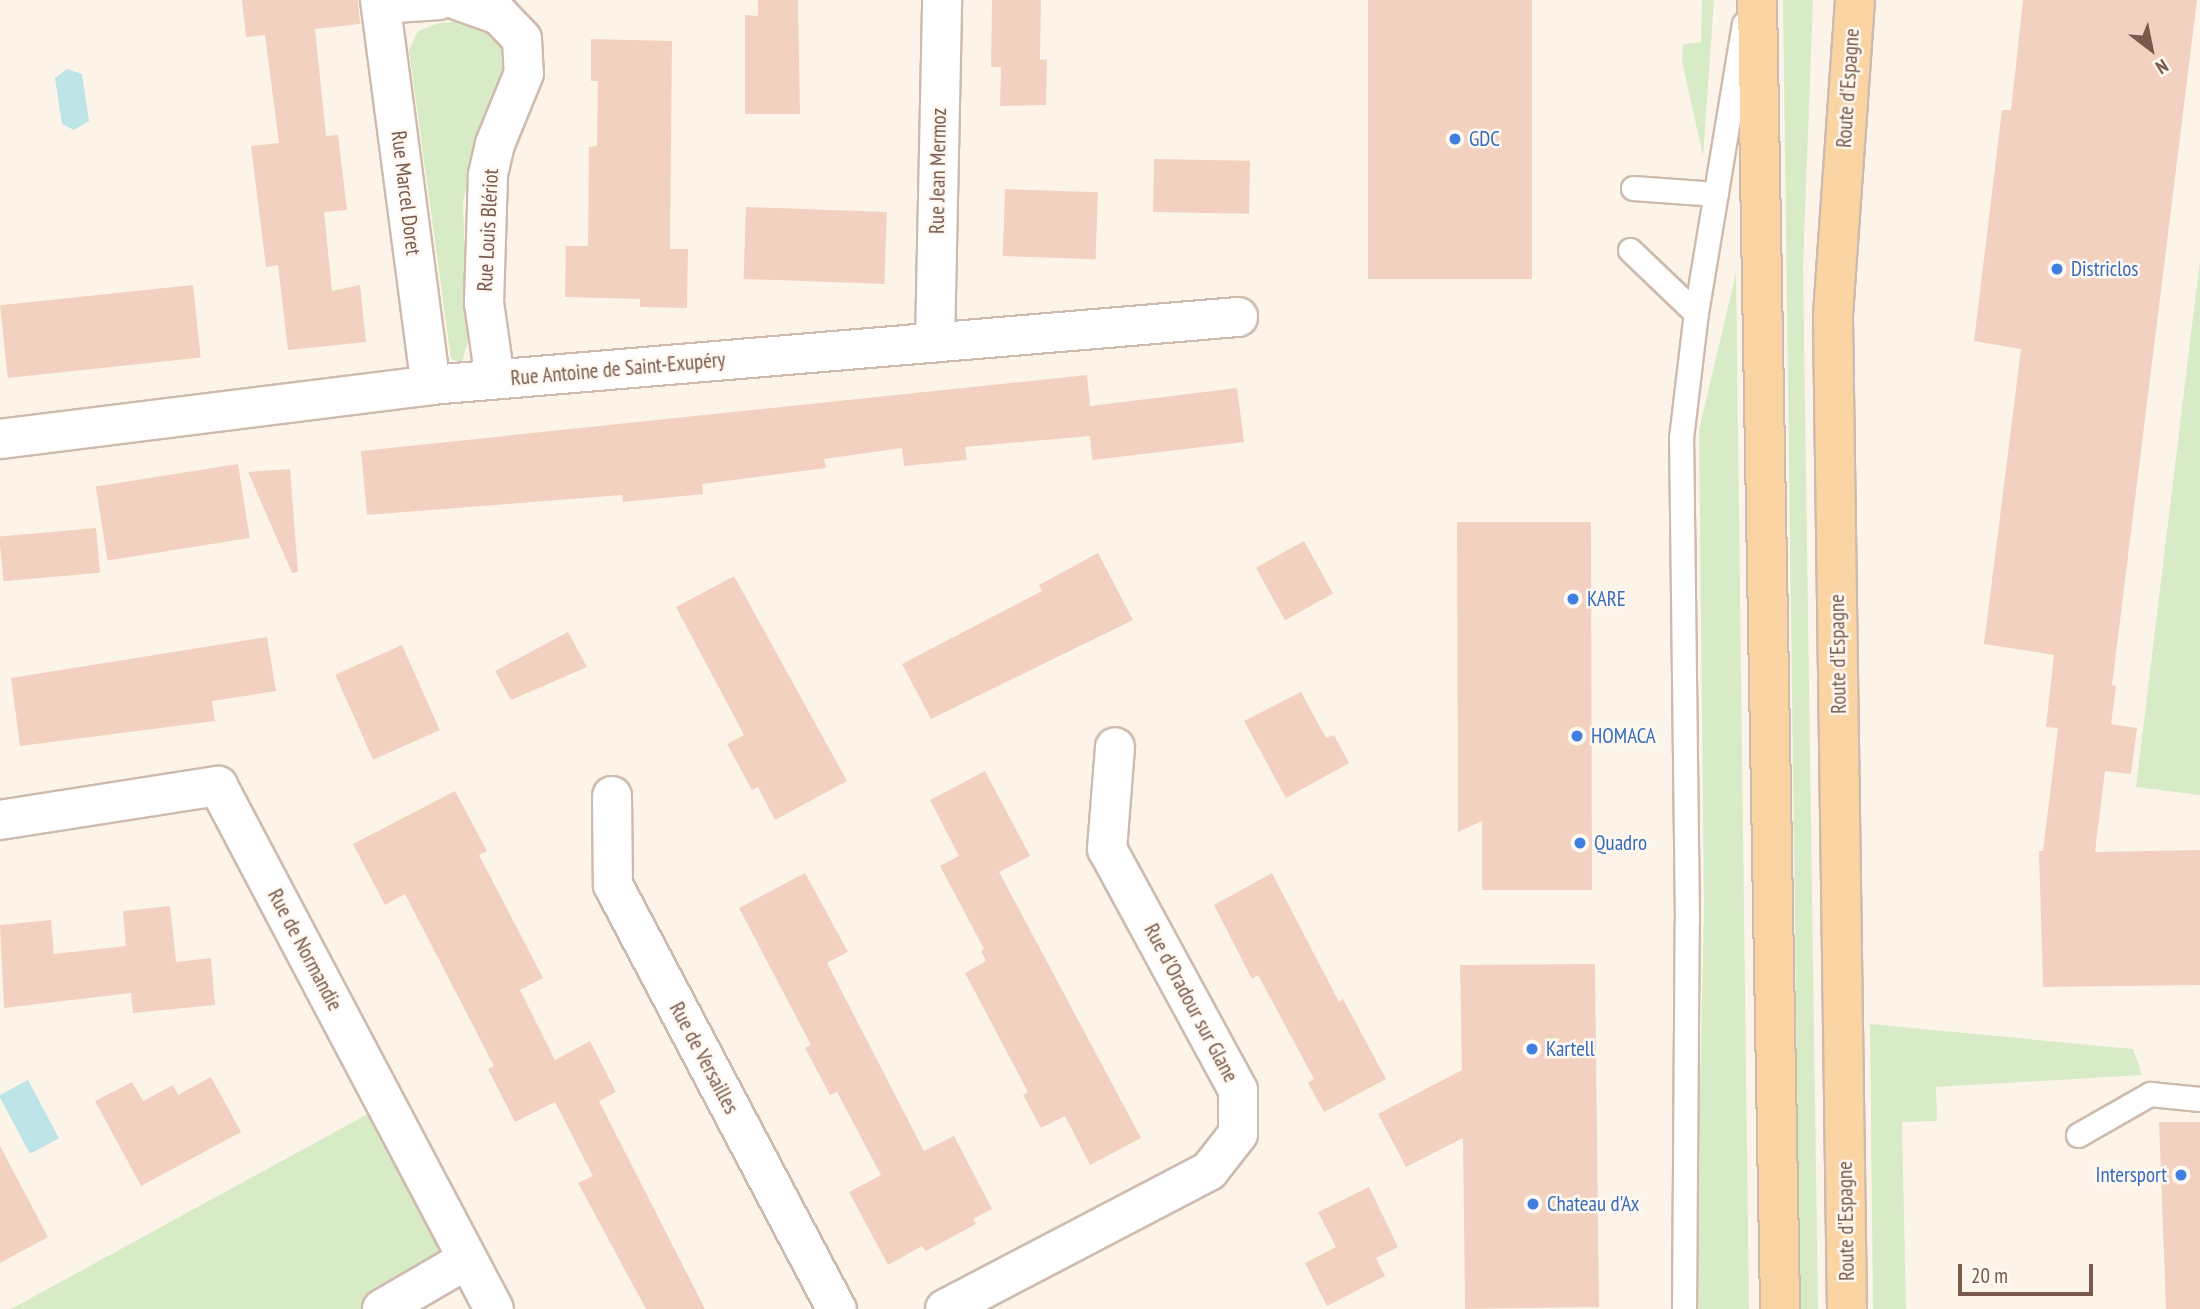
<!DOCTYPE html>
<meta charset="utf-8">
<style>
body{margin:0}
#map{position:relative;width:2200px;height:1309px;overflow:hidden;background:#fdf4e9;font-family:"PT Sans Narrow",sans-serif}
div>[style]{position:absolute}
.green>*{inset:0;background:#d8ebc7}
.water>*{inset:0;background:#bde4e7;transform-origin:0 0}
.building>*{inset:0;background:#f2d1c1;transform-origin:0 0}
.roads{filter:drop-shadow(2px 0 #cfbbae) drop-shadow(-2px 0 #cfbbae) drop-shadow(0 2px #cfbbae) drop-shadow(0 -2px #cfbbae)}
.service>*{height:23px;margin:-11.5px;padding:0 11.5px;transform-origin:11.5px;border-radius:11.5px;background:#fff}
.minor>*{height:38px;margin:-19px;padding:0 19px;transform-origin:19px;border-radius:19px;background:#fff}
.primary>*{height:38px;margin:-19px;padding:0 19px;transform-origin:19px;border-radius:19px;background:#fad4a3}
.dots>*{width:19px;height:19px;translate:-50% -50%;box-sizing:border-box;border:4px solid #fff8f0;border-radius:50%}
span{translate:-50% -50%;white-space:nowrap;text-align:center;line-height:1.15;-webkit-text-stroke:5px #fff8f0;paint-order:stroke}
.street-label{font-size:21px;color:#78594c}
.shop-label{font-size:21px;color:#366cbe}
.left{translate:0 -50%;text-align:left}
.right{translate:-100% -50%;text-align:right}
.north{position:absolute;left:2116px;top:14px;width:70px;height:70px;-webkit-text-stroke:5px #fff8f0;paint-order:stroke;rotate:148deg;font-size:19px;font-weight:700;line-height:28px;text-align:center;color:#78594c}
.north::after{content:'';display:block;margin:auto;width:24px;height:32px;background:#78594c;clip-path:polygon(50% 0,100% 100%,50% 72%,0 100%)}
.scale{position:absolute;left:1958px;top:1264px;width:135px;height:32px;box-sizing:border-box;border:4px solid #78594c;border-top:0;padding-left:9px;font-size:21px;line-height:24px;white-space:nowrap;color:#78594c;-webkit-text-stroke:5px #fff8f0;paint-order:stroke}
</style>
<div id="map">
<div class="green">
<div style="clip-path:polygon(1702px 0,1714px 0,1703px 156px,1682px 61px,1683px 44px,1701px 42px)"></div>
<div style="clip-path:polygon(1783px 0,1813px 0,1803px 266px,1818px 1309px,1800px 1309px)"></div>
<div style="clip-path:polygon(466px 21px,491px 30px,505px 43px,510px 64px,472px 157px,463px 204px,468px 340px,462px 363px,451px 359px,409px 50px,418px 31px,439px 23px)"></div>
<div style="clip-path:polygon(2200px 260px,2200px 795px,2136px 787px)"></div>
<div style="clip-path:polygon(1736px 273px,1749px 1309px,1695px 1309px,1704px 908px,1699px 430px)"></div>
<div style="clip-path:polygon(1870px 1024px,2133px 1049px,2142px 1075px,1936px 1087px,1937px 1121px,1902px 1122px,1906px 1309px,1873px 1309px)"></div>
<div style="clip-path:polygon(386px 1104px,468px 1259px,374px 1309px,11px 1309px)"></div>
</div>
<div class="water">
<div style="clip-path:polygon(67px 69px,82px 74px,89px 121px,74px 130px,62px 124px,55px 78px)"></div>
<div style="left:28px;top:1080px;width:66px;height:33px;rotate:62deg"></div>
</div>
<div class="building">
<div style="clip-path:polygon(242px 0,358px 0,360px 24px,315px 29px,326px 136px,338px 135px,347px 210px,324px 212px,332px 291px,360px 285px,366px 342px,288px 350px,278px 265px,266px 267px,251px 146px,279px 143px,265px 35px,246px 37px)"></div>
<div style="clip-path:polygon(758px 0,798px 0,800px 114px,745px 114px,745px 15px,758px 16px)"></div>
<div style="clip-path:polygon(992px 0,1041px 0,1040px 60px,1047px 59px,1046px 105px,1000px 106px,1001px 67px,991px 67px)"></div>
<div style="left:1368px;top:0;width:164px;height:279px"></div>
<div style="clip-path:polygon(2023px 0,2197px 0,2112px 685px,2116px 686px,2111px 724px,2137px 728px,2131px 774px,2105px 771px,2095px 852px,2200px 850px,2200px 985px,2043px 987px,2039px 851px,2043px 851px,2058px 728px,2046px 727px,2054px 655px,1984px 644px,2021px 349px,1974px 341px,2002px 110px,2011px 110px)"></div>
<div style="clip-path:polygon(591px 39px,672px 41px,670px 249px,688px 249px,687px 308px,640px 307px,640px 299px,565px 297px,566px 246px,588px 246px,589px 147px,597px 146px,598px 81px,591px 81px)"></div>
<div style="left:1154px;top:159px;width:96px;height:53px;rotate:1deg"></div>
<div style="left:1005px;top:189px;width:93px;height:67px;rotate:2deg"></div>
<div style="left:746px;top:207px;width:141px;height:72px;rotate:2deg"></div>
<div style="left:193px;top:285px;width:73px;height:194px;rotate:84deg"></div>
<div style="clip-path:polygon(1087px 375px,1090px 406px,1237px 388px,1244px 442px,1092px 460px,1090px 436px,965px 447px,967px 460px,904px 466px,902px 448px,824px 459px,826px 468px,702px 484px,703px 494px,623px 502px,622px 495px,367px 515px,361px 451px)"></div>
<div style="left:238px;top:464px;width:75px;height:144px;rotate:81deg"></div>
<div style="clip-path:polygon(290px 469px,298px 572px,292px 573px,248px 472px)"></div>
<div style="clip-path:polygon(1457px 522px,1591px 522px,1592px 890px,1482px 890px,1482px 821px,1458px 832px)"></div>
<div style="left:96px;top:528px;width:45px;height:97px;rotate:85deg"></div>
<div style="left:1304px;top:541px;width:60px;height:55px;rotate:61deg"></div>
<div style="clip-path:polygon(1098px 553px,1133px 620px,931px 719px,902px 664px,1042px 591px,1039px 585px)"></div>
<div style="clip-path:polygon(734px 576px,847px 781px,775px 820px,758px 787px,752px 790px,727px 744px,744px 735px,676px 607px)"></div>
<div style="clip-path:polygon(568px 632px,587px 667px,511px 700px,495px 671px)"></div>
<div style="clip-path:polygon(267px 637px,276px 691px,212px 701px,215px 721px,20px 746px,11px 678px)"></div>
<div style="left:402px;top:645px;width:93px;height:73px;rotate:66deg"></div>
<div style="clip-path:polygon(1301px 692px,1326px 738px,1334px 735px,1349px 763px,1286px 798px,1244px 721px)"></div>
<div style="clip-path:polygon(985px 771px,1030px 856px,999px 872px,1141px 1138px,1090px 1165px,1065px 1116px,1041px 1128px,1023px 1095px,1028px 1092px,965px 973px,986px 961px,981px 951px,984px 949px,940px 866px,959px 856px,930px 800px)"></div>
<div style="clip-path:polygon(455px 791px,487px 851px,479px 855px,543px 978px,520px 990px,555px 1060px,590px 1041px,616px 1092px,599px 1101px,705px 1309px,646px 1309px,578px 1183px,593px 1176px,555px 1102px,515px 1122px,488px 1069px,494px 1066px,405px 894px,385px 905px,353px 844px)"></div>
<div style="clip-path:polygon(805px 873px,848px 952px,827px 963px,924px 1151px,954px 1136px,992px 1209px,973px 1219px,976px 1224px,926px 1251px,922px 1246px,888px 1265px,849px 1192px,881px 1175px,837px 1092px,830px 1095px,805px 1048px,811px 1045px,739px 908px)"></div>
<div style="clip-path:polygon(1272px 873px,1339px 1002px,1343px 999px,1386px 1079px,1324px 1112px,1308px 1083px,1314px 1079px,1258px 975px,1252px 979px,1214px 905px)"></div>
<div style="clip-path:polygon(170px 906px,176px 962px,211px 958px,215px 1005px,133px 1013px,131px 993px,4px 1008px,0 925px,51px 920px,54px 954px,126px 946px,123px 911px)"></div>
<div style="clip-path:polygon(1595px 964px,1599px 1307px,1465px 1309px,1463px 1138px,1406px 1167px,1378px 1114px,1462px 1070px,1460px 965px)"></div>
<div style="clip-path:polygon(211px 1077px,241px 1132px,141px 1186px,95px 1101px,132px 1082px,143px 1101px,173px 1085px,178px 1095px)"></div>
<div style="clip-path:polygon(2159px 1122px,2200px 1122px,2200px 1309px,2166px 1309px)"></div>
<div style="clip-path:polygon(0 1146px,48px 1237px,0 1263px)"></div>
<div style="clip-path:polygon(1369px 1187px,1398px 1247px,1376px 1258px,1385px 1276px,1327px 1306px,1305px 1263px,1336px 1247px,1318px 1212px)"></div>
</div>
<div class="roads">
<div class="service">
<div style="left:1633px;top:188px;width:83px;rotate:4.1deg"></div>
<div style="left:1630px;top:250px;width:91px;rotate:43.7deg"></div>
<div style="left:2078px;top:1135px;width:83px;rotate:-29.7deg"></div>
<div style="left:2150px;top:1094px;width:50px;rotate:5.7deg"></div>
<div style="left:1684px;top:1309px;width:387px;rotate:-89.6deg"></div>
<div style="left:1687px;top:922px;width:484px;rotate:-90.7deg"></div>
<div style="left:1681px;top:438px;width:126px;rotate:-83.2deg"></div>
<div style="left:1696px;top:313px;width:293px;rotate:-80.6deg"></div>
</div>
<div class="minor">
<div style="left:380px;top:0;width:388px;rotate:82.5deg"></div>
<div style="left:457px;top:0;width:45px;rotate:19.7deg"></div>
<div style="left:499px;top:15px;width:33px;rotate:46deg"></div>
<div style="left:522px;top:39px;width:34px;rotate:87deg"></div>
<div style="left:524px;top:73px;width:77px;rotate:112.2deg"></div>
<div style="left:495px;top:144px;width:32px;rotate:103deg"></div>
<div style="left:488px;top:175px;width:128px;rotate:91.8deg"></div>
<div style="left:484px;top:303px;width:77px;rotate:81.8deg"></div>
<div style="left:381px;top:4px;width:58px;rotate:-3.9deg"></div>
<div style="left:935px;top:342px;width:342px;rotate:-88.8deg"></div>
<div style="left:0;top:439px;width:434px;rotate:-7.1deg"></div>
<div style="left:431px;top:385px;width:810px;rotate:-4.82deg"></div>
<div style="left:612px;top:796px;width:89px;rotate:89.4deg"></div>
<div style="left:613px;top:885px;width:480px;rotate:62.2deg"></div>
<div style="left:0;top:820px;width:221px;rotate:-8.9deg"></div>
<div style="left:218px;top:786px;width:591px;rotate:62.18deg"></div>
<div style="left:382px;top:1309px;width:99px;rotate:-30.2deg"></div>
<div style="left:945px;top:1309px;width:298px;rotate:-27.6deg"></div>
<div style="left:1209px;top:1171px;width:47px;rotate:-51.9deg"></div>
<div style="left:1238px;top:1134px;width:44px;rotate:-90deg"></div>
<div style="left:1238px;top:1090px;width:274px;rotate:-118.5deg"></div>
<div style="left:1107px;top:849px;width:102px;rotate:-85.5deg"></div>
</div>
<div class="primary">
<div style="left:1757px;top:0;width:1309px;rotate:88.99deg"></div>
<div style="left:1847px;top:1309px;width:994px;rotate:-90.81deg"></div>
<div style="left:1833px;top:315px;width:316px;rotate:-86deg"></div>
</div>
</div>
<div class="dots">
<div style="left:1455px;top:139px;background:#3f7fe0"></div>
<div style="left:2057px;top:269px;background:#3f7fe0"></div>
<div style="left:1573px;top:599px;background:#3f7fe0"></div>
<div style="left:1577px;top:736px;background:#3f7fe0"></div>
<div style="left:1580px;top:843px;background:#3f7fe0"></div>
<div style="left:1532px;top:1049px;background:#3f7fe0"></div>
<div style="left:2181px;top:1175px;background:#3f7fe0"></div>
<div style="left:1533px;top:1204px;background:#3f7fe0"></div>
</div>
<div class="street-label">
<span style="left:1848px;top:88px;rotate:-86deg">Route d'Espagne</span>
<span style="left:938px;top:171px;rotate:-89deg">Rue Jean Mermoz</span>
<span style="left:406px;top:193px;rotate:83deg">Rue Marcel Doret</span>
<span style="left:488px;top:230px;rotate:-87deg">Rue Louis Blériot</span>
<span style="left:618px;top:369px;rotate:-5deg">Rue Antoine de Saint-Exupéry</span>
<span style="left:1838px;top:654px;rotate:-91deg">Route d'Espagne</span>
<span style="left:305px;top:950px;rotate:62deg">Rue de Normandie</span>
<span style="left:1191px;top:1003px;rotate:62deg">Rue d'Oradour sur Glane</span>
<span style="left:704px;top:1058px;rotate:62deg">Rue de Versailles</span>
<span style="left:1846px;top:1221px;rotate:-91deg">Route d'Espagne</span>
</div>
<div class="shop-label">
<span class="left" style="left:1469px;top:139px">GDC</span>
<span class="left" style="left:2071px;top:269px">Districlos</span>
<span class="left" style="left:1587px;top:599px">KARE</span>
<span class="left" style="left:1591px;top:736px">HOMACA</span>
<span class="left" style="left:1594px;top:843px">Quadro</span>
<span class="left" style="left:1546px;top:1049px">Kartell</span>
<span class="right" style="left:2167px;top:1175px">Intersport</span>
<span class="left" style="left:1547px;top:1204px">Chateau d'Ax</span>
</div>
<div class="north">N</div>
<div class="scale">20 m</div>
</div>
